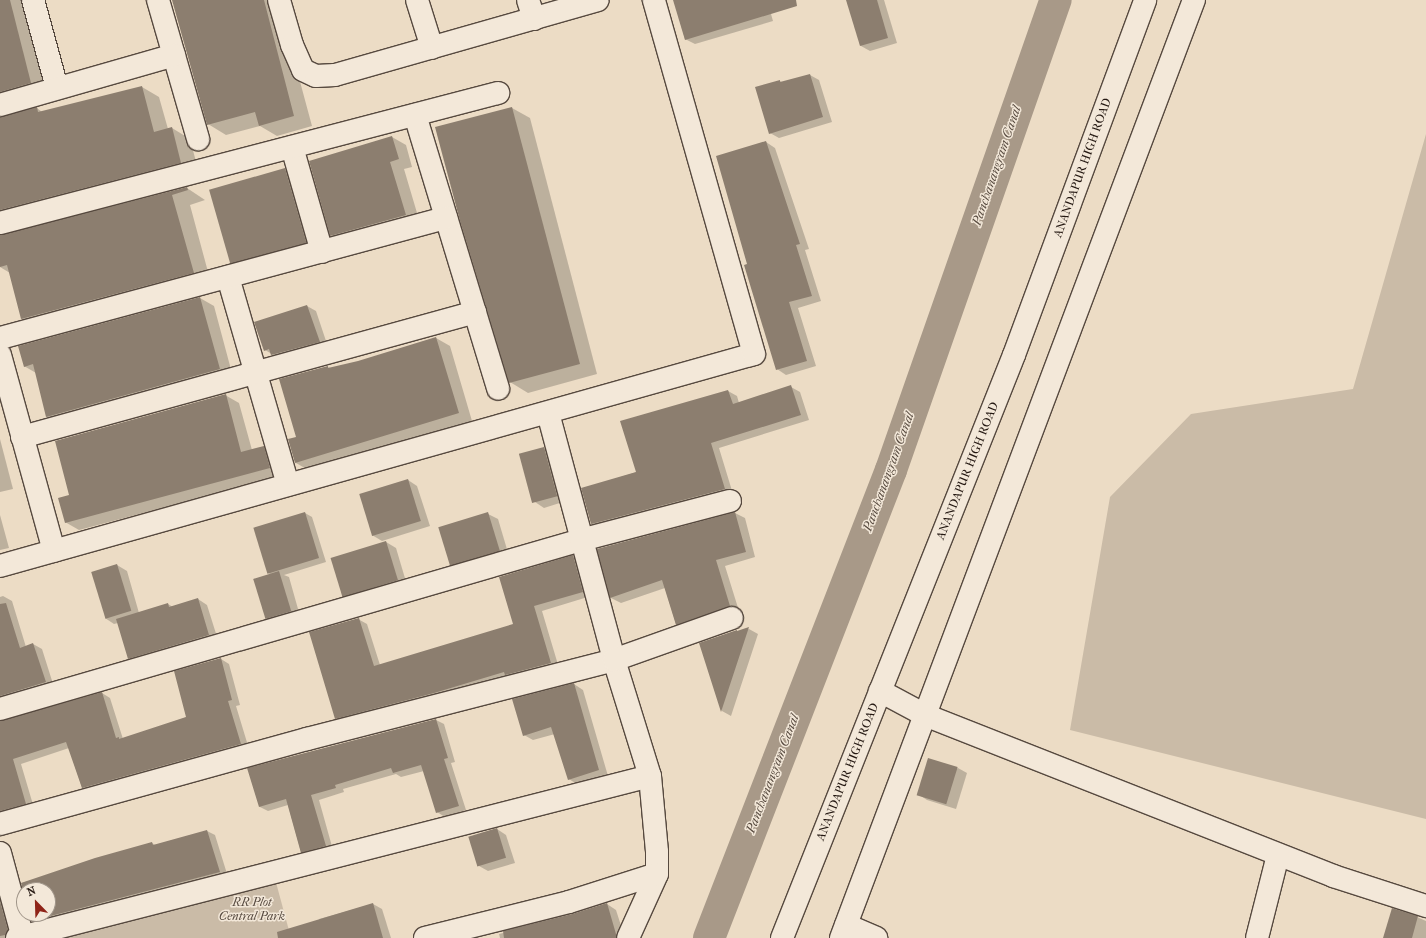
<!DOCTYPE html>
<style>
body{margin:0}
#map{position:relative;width:1426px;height:938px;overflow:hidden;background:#ecdcc5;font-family:"IM FELL French Canon",serif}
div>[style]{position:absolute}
.green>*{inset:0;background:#cabba7}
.shadow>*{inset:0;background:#0003}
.canal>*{height:32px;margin:-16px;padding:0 16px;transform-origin:16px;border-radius:16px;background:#a89988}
.building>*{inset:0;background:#8c7e6f;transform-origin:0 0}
.roads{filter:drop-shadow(1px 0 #56493f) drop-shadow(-1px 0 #56493f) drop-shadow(0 1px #56493f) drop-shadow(0 -1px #56493f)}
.minor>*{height:22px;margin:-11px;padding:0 11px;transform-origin:11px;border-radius:11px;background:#f3e8d9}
.secondary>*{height:22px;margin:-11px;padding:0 11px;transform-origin:11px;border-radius:11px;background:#f3e8d9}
span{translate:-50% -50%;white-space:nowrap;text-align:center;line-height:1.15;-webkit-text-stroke:3px #f3e8d9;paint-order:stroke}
.street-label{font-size:12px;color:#241812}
.park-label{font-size:12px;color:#56493f;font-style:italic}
.water-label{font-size:13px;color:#594c41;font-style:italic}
.north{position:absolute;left:16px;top:882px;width:40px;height:40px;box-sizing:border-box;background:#f3e8d9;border:1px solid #a09589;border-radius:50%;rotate:337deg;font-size:11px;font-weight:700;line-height:16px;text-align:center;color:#241812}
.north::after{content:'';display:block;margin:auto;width:14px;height:18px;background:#8f2418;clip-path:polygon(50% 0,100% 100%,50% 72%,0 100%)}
</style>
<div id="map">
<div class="green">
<div style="clip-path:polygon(1426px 134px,1426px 819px,1070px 730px,1110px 497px,1191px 414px,1353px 389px)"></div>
<div style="clip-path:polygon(274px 875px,291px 938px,43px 938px)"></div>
</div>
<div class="shadow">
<div style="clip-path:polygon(0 0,23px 0,48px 93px,5px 113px,6px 117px,37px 108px,42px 112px,142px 87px,159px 97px,168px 129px,172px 128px,190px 139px,199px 173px,6px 230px,5px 236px,187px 188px,205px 200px,190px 205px,211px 283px,40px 329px,22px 319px,10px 273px,0 267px)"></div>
<div style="clip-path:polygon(174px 0,278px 0,312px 126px,277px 136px,260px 126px,226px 135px,208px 124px)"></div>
<div style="clip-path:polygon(674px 0,767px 0,773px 21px,695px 44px,685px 39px)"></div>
<div style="clip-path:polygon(858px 0,884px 0,897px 43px,870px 51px,861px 46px)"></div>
<div style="clip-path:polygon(810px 75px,819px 80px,832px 122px,779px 138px,770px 133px,780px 81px,783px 83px)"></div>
<div style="clip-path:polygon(512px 108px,530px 118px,597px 374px,528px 393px,510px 382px)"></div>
<div style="clip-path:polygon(392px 137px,406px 145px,412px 167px,404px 169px,420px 223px,345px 244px,331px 235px)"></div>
<div style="clip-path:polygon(766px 142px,775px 148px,809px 249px,805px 250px,821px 301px,798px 308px,816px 366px,786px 375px,777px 369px,748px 264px)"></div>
<div style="clip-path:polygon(285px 169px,303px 180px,324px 253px,253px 272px,235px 261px)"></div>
<div style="clip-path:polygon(200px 298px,214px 306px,233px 377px,61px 425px,47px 417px,36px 373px,24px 366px)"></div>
<div style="clip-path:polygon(307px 306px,316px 311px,328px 347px,282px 360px,265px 350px)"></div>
<div style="clip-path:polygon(436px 338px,450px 346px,472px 421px,310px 471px,296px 463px,298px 437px,327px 367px,331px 368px,358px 362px)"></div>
<div style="clip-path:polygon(791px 387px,800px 392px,809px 420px,719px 448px,733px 494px,600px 529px,592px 524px,582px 489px,637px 472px,728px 391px,737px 396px,739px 403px)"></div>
<div style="clip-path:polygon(225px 395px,239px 403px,252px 450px,264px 447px,278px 455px,283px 476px,79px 530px,65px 522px)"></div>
<div style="clip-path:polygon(0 439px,13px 489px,0 492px)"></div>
<div style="clip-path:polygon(544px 448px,553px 453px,566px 501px,544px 508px,535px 502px)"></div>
<div style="clip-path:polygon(408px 480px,417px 486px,430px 526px,382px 541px,372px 535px)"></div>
<div style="clip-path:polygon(305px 513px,312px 517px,326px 562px,284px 575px,289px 577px,300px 616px,275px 624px,266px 618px,270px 574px,268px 573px)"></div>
<div style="clip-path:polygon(735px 513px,745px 518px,755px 557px,725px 566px,739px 611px,686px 630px,676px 624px,665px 588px,621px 603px,611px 598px,598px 549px)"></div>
<div style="clip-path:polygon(488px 514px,498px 519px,509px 556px,460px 570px,450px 565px)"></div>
<div style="clip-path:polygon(0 515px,9px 548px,0 550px)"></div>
<div style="clip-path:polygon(386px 542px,396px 548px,407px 585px,352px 601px,342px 596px)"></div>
<div style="clip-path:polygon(573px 556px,582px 561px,591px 596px,542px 611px,559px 668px,344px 723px,336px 718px,358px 619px,367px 624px,380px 665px,514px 625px)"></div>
<div style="clip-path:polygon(117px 565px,127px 571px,139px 613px,168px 604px,173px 607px,198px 599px,207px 605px,218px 640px,138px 664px,129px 658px,118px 623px,114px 624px,105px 618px)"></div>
<div style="clip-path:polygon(3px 596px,12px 601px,26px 647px,33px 644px,42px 649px,54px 687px,0 704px,0 597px)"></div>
<div style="clip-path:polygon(749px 629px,758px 634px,731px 716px,722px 711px,700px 644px,737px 631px,739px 632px)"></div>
<div style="clip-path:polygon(221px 659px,229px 664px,240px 705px,236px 706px,249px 749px,91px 793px,82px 788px,69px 748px,21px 764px,34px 808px,0 813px,0 722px,102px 693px,110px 698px,123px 739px,187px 717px)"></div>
<div style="clip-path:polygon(574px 684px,583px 690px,608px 776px,578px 785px,569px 779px,555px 734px,533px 740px,524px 735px)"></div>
<div style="clip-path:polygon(436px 720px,444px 724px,455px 762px,451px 763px,466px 810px,445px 817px,437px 812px,424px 771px,401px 777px,396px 774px,343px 789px,344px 792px,319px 800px,333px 850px,310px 856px,301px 852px,288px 805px,268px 811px,260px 807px,249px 769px)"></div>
<div style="clip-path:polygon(958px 768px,967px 773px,956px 809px,927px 800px,918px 794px)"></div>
<div style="clip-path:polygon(497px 829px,506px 835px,515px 863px,488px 871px,479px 866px)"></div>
<div style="clip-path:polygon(207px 831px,215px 835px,228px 877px,40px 925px,32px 921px,30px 914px,48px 914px,48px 890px,24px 890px,22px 883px,152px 843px,155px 845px)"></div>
<div style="clip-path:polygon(0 874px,15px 938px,0 938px)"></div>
<div style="clip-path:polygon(373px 904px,382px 909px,391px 938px,325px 938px,319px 919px)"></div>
<div style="clip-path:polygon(607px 904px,616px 910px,625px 938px,500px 938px,499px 934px,572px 915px)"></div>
<div style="clip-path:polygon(1417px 917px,1426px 921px,1426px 938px,1384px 938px)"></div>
</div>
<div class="canal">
<div style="left:709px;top:938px;width:502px;rotate:-68.75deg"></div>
<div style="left:891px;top:470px;width:498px;rotate:-70.7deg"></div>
</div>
<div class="building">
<div style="clip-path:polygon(0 0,10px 0,31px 83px,0 92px)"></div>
<div style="clip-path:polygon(172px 0,264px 0,294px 116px,259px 126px,255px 112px,207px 125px)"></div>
<div style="clip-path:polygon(673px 0,796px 0,797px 6px,685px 40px)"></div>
<div style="clip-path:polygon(846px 0,877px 0,888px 38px,860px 46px)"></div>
<div style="clip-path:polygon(810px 74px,823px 117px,769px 134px,755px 87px,780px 80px,780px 82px)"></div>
<div style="clip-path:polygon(142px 86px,154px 132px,172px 127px,181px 163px,0 210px,0 117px,37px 107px,38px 112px)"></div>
<div style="clip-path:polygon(512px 107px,580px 364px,509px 383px,460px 221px,435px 127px)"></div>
<div style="clip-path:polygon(392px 136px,399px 159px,390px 162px,406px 215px,330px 236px,309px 161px)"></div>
<div style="clip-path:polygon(766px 141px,800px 244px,796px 245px,812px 296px,789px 302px,807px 361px,776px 370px,744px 265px,747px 264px,716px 156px)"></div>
<div style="left:285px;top:168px;width:78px;height:79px;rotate:74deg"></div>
<div style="clip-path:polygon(187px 187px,188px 190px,172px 195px,194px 273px,21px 319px,7px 265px,0 267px,0 235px)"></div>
<div style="clip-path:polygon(200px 297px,220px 369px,46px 417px,33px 364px,24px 367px,18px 346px)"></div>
<div style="clip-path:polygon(307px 305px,320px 342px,271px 355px,269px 349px,264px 351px,254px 322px)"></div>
<div style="clip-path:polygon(436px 337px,459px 413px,295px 463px,288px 439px,296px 437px,279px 379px,328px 366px,328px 368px,358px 361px)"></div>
<div style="clip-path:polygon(791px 385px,801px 415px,711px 443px,725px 489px,591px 524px,581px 488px,636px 472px,620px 421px,728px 390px,733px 404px)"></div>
<div style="clip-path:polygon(226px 394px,241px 452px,264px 446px,270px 468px,65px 523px,58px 498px,69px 495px,55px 441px)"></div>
<div style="left:544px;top:447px;width:51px;height:26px;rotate:75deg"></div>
<div style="left:408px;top:479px;width:44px;height:51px;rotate:73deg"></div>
<div style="left:305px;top:512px;width:48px;height:54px;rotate:73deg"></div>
<div style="left:488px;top:512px;width:41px;height:52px;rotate:73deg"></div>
<div style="clip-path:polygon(735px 512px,746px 552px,716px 560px,730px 606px,676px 625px,662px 580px,610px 598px,597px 549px)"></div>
<div style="left:386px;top:541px;width:41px;height:58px;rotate:73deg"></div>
<div style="clip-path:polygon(573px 555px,583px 592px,534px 606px,551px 663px,505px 675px,504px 672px,434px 693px,335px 719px,309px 632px,359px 618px,374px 666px,513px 624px,499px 577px)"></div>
<div style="left:117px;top:564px;width:49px;height:27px;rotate:73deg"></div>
<div style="left:279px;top:571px;width:42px;height:27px;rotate:73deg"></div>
<div style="clip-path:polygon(198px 598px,209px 635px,128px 659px,116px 619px,168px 603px,169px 607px)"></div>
<div style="clip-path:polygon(6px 603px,20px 648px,33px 643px,46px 682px,0 696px,0 604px)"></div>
<div style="clip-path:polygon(749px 627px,721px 712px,699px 643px,737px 630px,737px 631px)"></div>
<div style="clip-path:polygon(221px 658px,232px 700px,228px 701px,241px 744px,82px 788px,66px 742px,13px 759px,26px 804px,0 811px,0 721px,102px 692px,116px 738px,119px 737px,119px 739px,186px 717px,174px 671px)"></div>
<div style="clip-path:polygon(574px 683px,599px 770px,568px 780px,551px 727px,523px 736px,512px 699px)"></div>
<div style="clip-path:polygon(436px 719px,448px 758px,444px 759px,459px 806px,436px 813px,421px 765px,393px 773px,391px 768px,335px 785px,336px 788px,311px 795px,326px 846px,301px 853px,286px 799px,259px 807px,247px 768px)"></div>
<div style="left:928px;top:758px;width:31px;height:39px;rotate:17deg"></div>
<div style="left:497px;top:828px;width:31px;height:30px;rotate:73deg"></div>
<div style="clip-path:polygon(207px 830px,220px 872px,31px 921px,29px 914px,48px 914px,48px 890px,24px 890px,24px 894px,21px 883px,95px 858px,152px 842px,153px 845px)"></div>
<div style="clip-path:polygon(0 901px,8px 930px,5px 935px,0 936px)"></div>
<div style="clip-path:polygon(373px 903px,383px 938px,278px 938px,277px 932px)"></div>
<div style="clip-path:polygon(607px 903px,616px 934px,616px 938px,504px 938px,503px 931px,572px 914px)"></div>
<div style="clip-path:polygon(1392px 908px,1418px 916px,1412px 938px,1383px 938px)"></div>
</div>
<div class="roads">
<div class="minor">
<div style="left:33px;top:0;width:91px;rotate:74.7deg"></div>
<div style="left:158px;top:0;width:145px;rotate:73.9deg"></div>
<div style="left:279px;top:0;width:47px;rotate:73.9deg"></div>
<div style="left:292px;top:45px;width:27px;rotate:66deg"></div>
<div style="left:303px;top:70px;width:14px;rotate:25deg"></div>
<div style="left:316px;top:76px;width:19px;rotate:-3deg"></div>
<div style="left:335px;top:75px;width:273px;rotate:-15.9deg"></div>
<div style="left:417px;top:0;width:50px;rotate:72.6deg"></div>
<div style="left:528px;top:0;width:20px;rotate:72deg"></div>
<div style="left:0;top:105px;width:181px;rotate:-16deg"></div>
<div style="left:415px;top:115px;width:286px;rotate:73.1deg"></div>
<div style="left:292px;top:147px;width:109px;rotate:74.1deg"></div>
<div style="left:0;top:223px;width:515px;rotate:-14.63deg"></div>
<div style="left:228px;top:277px;width:216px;rotate:73.9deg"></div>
<div style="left:0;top:338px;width:462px;rotate:-15.1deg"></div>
<div style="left:0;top:355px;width:203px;rotate:74.6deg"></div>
<div style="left:548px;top:413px;width:256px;rotate:75deg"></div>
<div style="left:614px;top:660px;width:121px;rotate:72.8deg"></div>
<div style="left:650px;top:776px;width:76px;rotate:84.7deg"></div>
<div style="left:657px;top:852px;width:22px;rotate:90deg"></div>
<div style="left:657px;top:874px;width:70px;rotate:114.4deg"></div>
<div style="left:22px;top:437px;width:470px;rotate:-15.4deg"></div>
<div style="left:0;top:566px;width:783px;rotate:-15.7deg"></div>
<div style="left:754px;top:354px;width:368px;rotate:-105.8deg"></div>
<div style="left:880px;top:691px;width:51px;rotate:28.1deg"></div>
<div style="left:925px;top:715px;width:439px;rotate:21.5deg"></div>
<div style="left:1333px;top:876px;width:98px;rotate:17.9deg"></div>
<div style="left:0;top:709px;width:605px;rotate:-16.22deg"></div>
<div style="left:581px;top:540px;width:154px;rotate:-14.7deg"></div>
<div style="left:0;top:824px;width:319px;rotate:-15.5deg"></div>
<div style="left:307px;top:739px;width:317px;rotate:-14.4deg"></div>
<div style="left:614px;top:660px;width:125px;rotate:-19.6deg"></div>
<div style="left:0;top:853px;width:88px;rotate:74.9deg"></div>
<div style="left:846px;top:925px;width:33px;rotate:23deg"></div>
<div style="left:17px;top:938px;width:653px;rotate:-14.36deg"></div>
<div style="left:425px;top:938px;width:148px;rotate:-14deg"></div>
<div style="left:569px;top:902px;width:92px;rotate:-17.7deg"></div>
<div style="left:1257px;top:938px;width:86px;rotate:-75.8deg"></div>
</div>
<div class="secondary">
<div style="left:782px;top:938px;width:627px;rotate:-68.3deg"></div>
<div style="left:1014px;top:355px;width:378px;rotate:-69.7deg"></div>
<div style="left:841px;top:938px;width:1002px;rotate:-69.38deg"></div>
</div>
</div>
<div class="street-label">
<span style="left:1083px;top:168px;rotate:-70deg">ANANDAPUR HIGH ROAD</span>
<span style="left:968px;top:471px;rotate:-68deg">ANANDAPUR HIGH ROAD</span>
<span style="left:848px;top:772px;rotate:-68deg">ANANDAPUR HIGH ROAD</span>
</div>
<div class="park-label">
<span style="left:252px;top:910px">RR Plot<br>Central Park</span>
</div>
<div class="water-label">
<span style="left:997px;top:166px;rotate:-71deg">Panchanangram Canal</span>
<span style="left:889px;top:472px;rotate:-70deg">Panchanangram Canal</span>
<span style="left:773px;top:774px;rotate:-69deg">Panchanangram Canal</span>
</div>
<div class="north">N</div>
</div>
